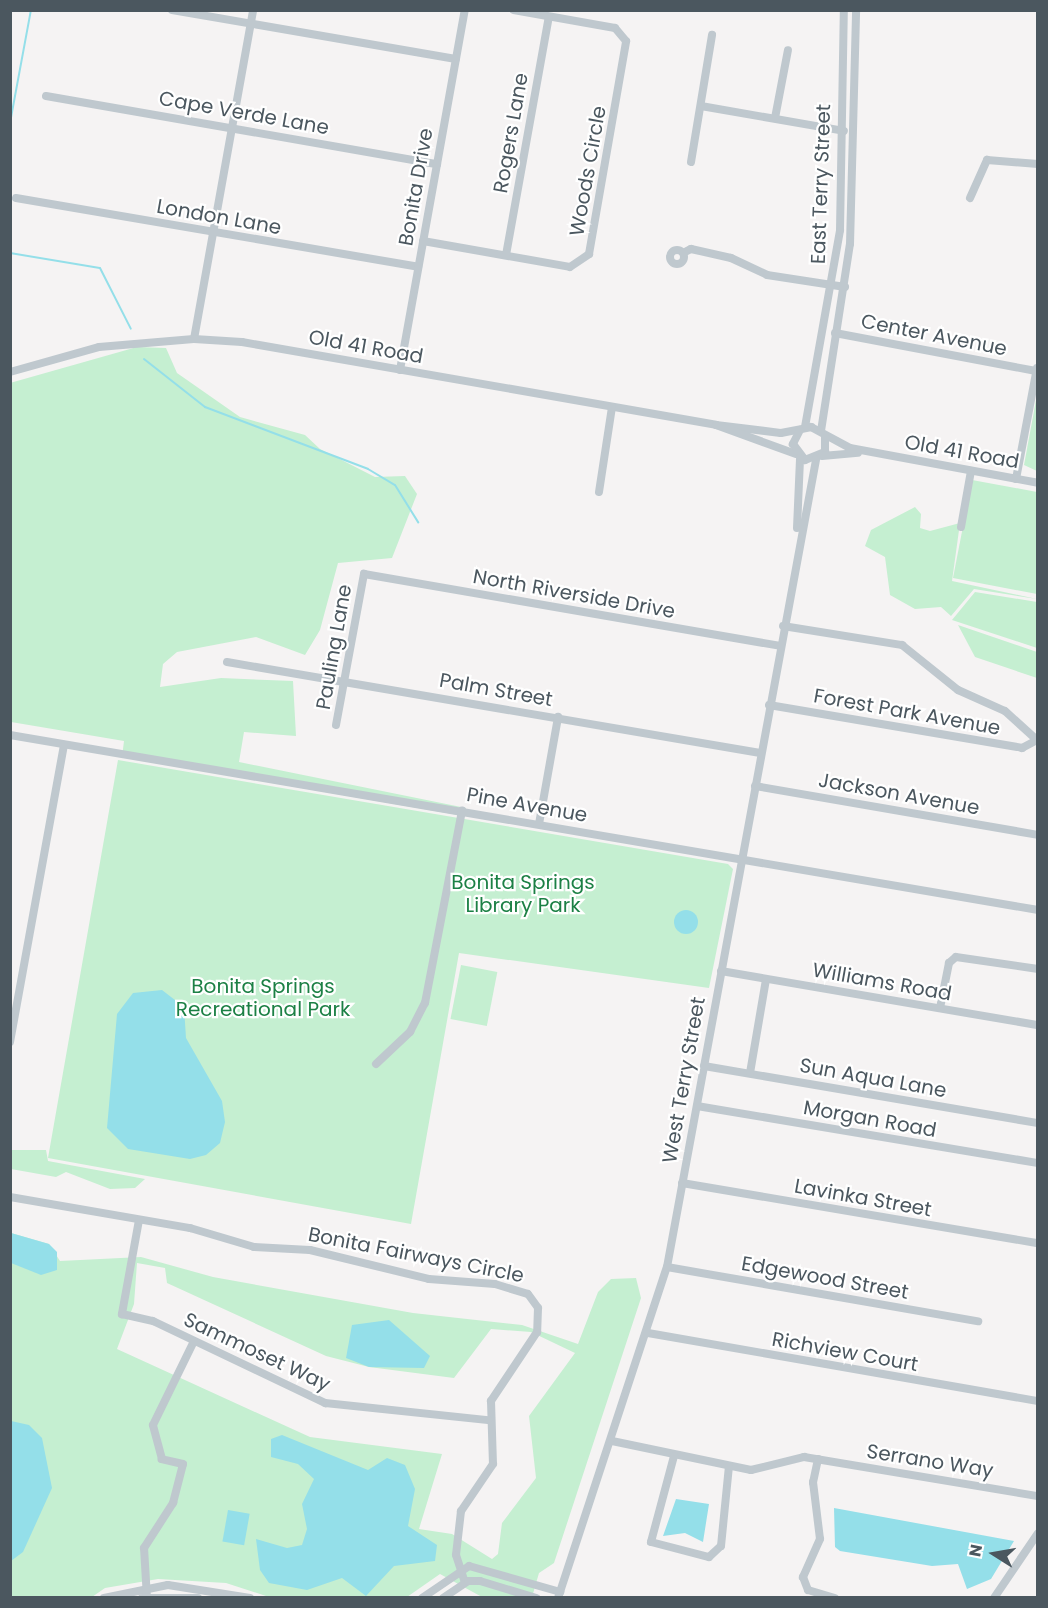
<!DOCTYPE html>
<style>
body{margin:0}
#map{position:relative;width:1048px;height:1608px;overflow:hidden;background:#f5f3f3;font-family:Poppins,sans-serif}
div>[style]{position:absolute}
.green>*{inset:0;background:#c5efd1;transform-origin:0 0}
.water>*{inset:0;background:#94dfe9;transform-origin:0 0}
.round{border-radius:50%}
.stream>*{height:2px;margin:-1px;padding:0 1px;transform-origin:1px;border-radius:1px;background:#94dfe9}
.minor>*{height:8px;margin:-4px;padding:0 4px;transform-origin:4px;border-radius:4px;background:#bfc8ce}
.minor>.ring{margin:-4px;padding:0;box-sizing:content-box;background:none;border:8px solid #bfc8ce;border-radius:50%}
span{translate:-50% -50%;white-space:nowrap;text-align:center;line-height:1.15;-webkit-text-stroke:4.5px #fff;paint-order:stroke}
.street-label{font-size:20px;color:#4b575f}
.park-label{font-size:20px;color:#1c8045}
.frame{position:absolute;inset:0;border:12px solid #4b575f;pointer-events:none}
.north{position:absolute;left:964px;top:1524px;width:60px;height:60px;-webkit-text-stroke:4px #fff;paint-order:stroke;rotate:281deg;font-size:16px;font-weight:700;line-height:24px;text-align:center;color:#4b575f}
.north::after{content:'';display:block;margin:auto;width:21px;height:27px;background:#4b575f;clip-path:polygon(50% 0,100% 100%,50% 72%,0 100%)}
</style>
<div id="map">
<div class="green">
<div style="clip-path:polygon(137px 347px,166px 348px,177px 373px,240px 417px,305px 435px,320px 449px,375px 477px,405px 476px,417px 494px,392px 558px,338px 563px,320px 630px,305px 655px,256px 637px,177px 652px,163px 664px,160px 687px,221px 678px,293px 681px,296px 736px,244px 732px,239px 762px,466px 808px,464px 816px,122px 757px,124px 741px,11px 722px,10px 383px)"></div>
<div style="clip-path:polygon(1037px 395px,1037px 471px,1024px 465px)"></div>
<div style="clip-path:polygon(972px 480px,1037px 492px,1037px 594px,953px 578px)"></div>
<div style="clip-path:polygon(915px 507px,921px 514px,920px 528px,930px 531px,960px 523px,952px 581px,1037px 599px,974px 589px,951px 616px,941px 607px,915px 609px,890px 595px,885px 557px,865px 546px,871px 530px)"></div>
<div style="clip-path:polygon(975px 592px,1037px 602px,1037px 648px,952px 620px)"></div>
<div style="clip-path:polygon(958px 625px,1037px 652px,1037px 678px,975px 657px)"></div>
<div style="clip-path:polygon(118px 760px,728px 864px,733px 869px,709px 988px,459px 953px,411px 1224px,48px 1158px)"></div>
<div style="left:461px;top:965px;width:37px;height:55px;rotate:11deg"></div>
<div style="clip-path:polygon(10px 1150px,46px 1150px,48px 1161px,145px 1179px,135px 1188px,110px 1189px,66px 1172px,56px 1177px,11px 1169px)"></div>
<div style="clip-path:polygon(evenodd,11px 1233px,49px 1244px,60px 1261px,141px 1257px,213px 1277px,413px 1313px,522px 1325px,578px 1344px,598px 1292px,611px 1279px,636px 1278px,641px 1298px,554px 1563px,539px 1573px,532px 1597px,482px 1597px,440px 1574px,407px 1597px,269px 1597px,226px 1583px,158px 1579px,105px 1588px,92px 1597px,11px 1598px,11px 1233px,137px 1263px,165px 1268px,167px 1283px,326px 1356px,369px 1367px,454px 1378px,491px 1329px,531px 1332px,575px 1353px,529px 1416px,536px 1478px,502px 1523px,498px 1554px,492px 1559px,452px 1534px,419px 1529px,442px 1454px,310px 1437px,117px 1349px,134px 1304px,137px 1263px)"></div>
</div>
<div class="water">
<div class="round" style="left:674px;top:910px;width:24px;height:24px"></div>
<div style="clip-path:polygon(162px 990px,184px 1007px,186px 1038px,222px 1101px,225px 1122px,220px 1143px,206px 1155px,190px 1159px,128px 1149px,107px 1128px,117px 1014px,133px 993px)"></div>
<div style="clip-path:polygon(11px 1233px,49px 1244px,57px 1252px,57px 1270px,41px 1275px,11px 1263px)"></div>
<div style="clip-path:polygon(389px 1320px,430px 1356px,424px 1368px,369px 1367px,346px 1358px,352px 1325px)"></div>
<div style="clip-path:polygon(11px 1421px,29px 1425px,42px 1438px,52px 1488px,23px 1552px,11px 1561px)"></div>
<div style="clip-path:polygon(282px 1435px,368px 1470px,387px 1458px,405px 1465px,415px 1489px,408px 1526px,437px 1545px,435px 1561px,394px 1566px,366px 1596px,342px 1578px,307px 1590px,269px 1583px,260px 1570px,256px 1539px,287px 1548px,302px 1545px,307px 1529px,302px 1504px,314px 1479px,298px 1464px,271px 1457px,271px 1439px)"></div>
<div style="clip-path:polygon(676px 1499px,709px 1504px,703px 1542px,685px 1533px,663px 1536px)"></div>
<div style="clip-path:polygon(834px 1508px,1014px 1541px,991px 1579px,967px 1589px,958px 1564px,932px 1566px,840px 1551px,835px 1547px)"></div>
<div style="left:228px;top:1510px;width:22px;height:32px;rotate:10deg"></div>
</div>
<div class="stream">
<div style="left:10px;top:123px;width:115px;rotate:-79.5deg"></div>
<div style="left:10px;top:253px;width:91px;rotate:9.5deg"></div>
<div style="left:100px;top:268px;width:68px;rotate:63.1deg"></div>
<div style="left:144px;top:359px;width:78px;rotate:38.2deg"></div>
<div style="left:205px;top:407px;width:174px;rotate:20.8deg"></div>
<div style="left:368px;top:469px;width:31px;rotate:31deg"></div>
<div style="left:395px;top:485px;width:44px;rotate:58.1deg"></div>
</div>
<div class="minor">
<div style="left:172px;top:10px;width:288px;rotate:9.8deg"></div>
<div style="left:46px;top:96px;width:397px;rotate:9.9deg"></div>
<div style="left:701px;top:106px;width:145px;rotate:9.9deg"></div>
<div style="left:775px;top:118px;width:69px;rotate:-79.2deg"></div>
<div style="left:691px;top:162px;width:129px;rotate:-80.6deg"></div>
<div style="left:16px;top:198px;width:408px;rotate:9.7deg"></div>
<div style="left:970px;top:198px;width:42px;rotate:-65.9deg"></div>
<div style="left:987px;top:160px;width:51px;rotate:4.5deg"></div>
<div style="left:423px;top:241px;width:149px;rotate:10deg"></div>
<div style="left:570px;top:267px;width:23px;rotate:-34deg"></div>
<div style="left:589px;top:254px;width:216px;rotate:-80.1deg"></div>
<div style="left:626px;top:41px;width:17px;rotate:-130deg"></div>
<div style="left:615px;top:28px;width:103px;rotate:-169.9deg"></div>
<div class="ring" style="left:670px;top:250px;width:6px;height:6px"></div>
<div style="left:683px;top:253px;width:9px;rotate:-27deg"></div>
<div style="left:691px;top:249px;width:41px;rotate:12.7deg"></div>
<div style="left:731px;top:258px;width:40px;rotate:25deg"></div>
<div style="left:767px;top:275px;width:79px;rotate:8.7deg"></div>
<div style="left:506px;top:255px;width:242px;rotate:-79.8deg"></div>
<div style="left:835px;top:333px;width:206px;rotate:10.7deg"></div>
<div style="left:194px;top:339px;width:334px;rotate:-79.8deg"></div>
<div style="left:400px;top:370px;width:366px;rotate:-79.8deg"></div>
<div style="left:10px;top:372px;width:92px;rotate:-15.7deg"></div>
<div style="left:99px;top:347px;width:95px;rotate:-4.8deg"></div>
<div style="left:194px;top:339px;width:48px;rotate:3.6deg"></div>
<div style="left:242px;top:342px;width:481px;rotate:9.9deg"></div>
<div style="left:716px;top:425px;width:65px;rotate:7deg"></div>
<div style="left:781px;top:433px;width:31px;rotate:-11deg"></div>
<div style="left:811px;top:427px;width:44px;rotate:28.3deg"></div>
<div style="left:850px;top:448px;width:191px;rotate:10.5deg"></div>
<div style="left:716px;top:425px;width:85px;rotate:19.9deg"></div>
<div style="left:805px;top:427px;width:200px;rotate:-79.9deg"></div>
<div style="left:840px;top:230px;width:220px;rotate:-89deg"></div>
<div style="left:800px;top:430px;width:16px;rotate:117deg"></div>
<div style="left:793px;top:444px;width:20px;rotate:53deg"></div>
<div style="left:805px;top:460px;width:22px;rotate:-22deg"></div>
<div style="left:825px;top:452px;width:16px;rotate:-90deg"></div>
<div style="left:821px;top:431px;width:189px;rotate:-81.2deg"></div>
<div style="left:850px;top:244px;width:234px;rotate:-88.5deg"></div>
<div style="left:822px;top:456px;width:36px;rotate:-5deg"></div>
<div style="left:1016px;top:479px;width:113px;rotate:-79.3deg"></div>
<div style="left:599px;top:492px;width:86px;rotate:-81.3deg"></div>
<div style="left:961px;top:527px;width:57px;rotate:-79.9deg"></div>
<div style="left:797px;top:528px;width:70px;rotate:-87.5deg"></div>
<div style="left:783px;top:626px;width:121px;rotate:9.1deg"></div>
<div style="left:902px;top:645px;width:72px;rotate:38.8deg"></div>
<div style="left:958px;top:690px;width:51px;rotate:24.1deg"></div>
<div style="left:1005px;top:711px;width:45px;rotate:42.3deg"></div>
<div style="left:227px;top:662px;width:541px;rotate:9.69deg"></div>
<div style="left:769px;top:705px;width:257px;rotate:9.6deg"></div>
<div style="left:1022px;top:748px;width:17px;rotate:-28deg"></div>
<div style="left:336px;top:725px;width:154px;rotate:-79.5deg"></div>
<div style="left:364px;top:574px;width:421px;rotate:9.8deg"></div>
<div style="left:10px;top:735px;width:1043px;rotate:9.66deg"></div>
<div style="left:755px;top:786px;width:287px;rotate:9.8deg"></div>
<div style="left:539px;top:824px;width:109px;rotate:-79.9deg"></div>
<div style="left:721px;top:971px;width:322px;rotate:9.7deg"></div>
<div style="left:940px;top:1008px;width:46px;rotate:-78.7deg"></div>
<div style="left:949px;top:963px;width:9px;rotate:-41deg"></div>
<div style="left:956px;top:957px;width:83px;rotate:8.3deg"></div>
<div style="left:10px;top:1042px;width:302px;rotate:-79.7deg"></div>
<div style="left:376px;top:1064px;width:47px;rotate:-43.3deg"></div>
<div style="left:410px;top:1032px;width:33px;rotate:-63deg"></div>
<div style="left:425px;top:1003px;width:196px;rotate:-79.1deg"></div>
<div style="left:704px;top:1066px;width:339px;rotate:9.7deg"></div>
<div style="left:750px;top:1073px;width:95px;rotate:-80.3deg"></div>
<div style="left:697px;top:1106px;width:346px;rotate:9.5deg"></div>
<div style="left:682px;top:1183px;width:361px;rotate:9.6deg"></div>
<div style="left:10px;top:1197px;width:183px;rotate:9.8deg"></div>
<div style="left:190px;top:1228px;width:67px;rotate:16.5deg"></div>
<div style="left:254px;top:1247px;width:56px;rotate:3.1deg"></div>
<div style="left:310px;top:1250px;width:122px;rotate:13.7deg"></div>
<div style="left:429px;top:1279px;width:66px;rotate:4.3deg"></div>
<div style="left:495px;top:1284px;width:34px;rotate:17deg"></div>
<div style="left:528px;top:1294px;width:17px;rotate:54deg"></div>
<div style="left:538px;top:1308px;width:24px;rotate:92deg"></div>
<div style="left:537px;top:1332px;width:83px;rotate:123.7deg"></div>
<div style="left:491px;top:1401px;width:63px;rotate:88.2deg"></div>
<div style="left:493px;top:1464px;width:57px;rotate:124.2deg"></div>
<div style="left:461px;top:1511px;width:44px;rotate:96.5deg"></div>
<div style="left:456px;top:1555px;width:28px;rotate:72deg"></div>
<div style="left:139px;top:1220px;width:96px;rotate:100.3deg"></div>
<div style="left:122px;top:1314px;width:32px;rotate:13deg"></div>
<div style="left:153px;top:1321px;width:191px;rotate:25.5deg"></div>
<div style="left:325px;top:1403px;width:164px;rotate:6deg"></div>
<div style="left:667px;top:1267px;width:316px;rotate:9.9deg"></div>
<div style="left:648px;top:1333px;width:396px;rotate:9.9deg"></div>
<div style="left:612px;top:1441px;width:142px;rotate:11.8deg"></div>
<div style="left:751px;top:1470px;width:55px;rotate:-13.8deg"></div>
<div style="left:804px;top:1457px;width:237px;rotate:9.5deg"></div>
<div style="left:674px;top:1456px;width:89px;rotate:105deg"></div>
<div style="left:651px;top:1542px;width:60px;rotate:14.5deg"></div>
<div style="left:709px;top:1557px;width:16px;rotate:-43deg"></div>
<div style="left:721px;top:1546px;width:80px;rotate:-84.3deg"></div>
<div style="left:818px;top:1459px;width:24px;rotate:102deg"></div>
<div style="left:813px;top:1482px;width:57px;rotate:83deg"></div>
<div style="left:820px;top:1539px;width:42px;rotate:114.1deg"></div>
<div style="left:803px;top:1577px;width:14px;rotate:69deg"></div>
<div style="left:808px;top:1590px;width:28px;rotate:17deg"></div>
<div style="left:104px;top:1598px;width:65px;rotate:-11.5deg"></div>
<div style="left:168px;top:1585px;width:83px;rotate:9deg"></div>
<div style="left:142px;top:1598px;width:56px"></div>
<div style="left:147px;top:1598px;width:50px;rotate:-93.4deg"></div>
<div style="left:144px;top:1548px;width:54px;rotate:-57.2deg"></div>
<div style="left:173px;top:1503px;width:40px;rotate:-75.6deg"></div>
<div style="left:183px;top:1464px;width:22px;rotate:-167deg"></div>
<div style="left:162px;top:1459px;width:35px;rotate:-105deg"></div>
<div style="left:153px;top:1425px;width:93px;rotate:-64deg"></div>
<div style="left:422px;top:1598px;width:57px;rotate:-34.2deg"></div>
<div style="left:469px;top:1566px;width:95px;rotate:15.9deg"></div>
<div style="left:443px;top:1598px;width:30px;rotate:-34deg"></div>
<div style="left:468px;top:1581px;width:12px"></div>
<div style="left:480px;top:1581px;width:59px;rotate:16.9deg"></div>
<div style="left:558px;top:1598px;width:348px;rotate:-71.8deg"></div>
<div style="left:667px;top:1267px;width:821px;rotate:-79.54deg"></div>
<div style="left:994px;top:1598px;width:78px;rotate:-55.9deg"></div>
</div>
<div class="street-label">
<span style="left:244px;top:113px;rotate:10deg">Cape Verde Lane</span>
<span style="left:511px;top:133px;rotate:-80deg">Rogers Lane</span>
<span style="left:588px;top:171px;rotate:-80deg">Woods Circle</span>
<span style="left:821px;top:184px;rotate:-88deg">East Terry Street</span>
<span style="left:416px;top:187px;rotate:-80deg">Bonita Drive</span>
<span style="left:219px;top:217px;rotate:10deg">London Lane</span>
<span style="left:934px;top:335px;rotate:11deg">Center Avenue</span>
<span style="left:366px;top:347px;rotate:10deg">Old 41 Road</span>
<span style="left:962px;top:452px;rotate:10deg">Old 41 Road</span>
<span style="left:574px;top:594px;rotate:10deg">North Riverside Drive</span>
<span style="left:334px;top:647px;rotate:-80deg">Pauling Lane</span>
<span style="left:496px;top:690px;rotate:10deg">Palm Street</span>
<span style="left:907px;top:712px;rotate:10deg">Forest Park Avenue</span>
<span style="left:899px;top:794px;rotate:10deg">Jackson Avenue</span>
<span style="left:527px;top:805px;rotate:10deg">Pine Avenue</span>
<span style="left:882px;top:982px;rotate:10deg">Williams Road</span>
<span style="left:873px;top:1078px;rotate:10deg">Sun Aqua Lane</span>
<span style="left:684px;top:1080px;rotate:-80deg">West Terry Street</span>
<span style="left:870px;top:1119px;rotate:10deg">Morgan Road</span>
<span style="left:863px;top:1198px;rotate:10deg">Lavinka Street</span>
<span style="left:416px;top:1255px;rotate:11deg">Bonita Fairways Circle</span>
<span style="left:825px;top:1278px;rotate:10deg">Edgewood Street</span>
<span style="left:257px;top:1352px;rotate:25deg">Sammoset Way</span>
<span style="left:845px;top:1352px;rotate:10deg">Richview Court</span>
<span style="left:930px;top:1461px;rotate:9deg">Serrano Way</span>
</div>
<div class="park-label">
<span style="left:523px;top:894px">Bonita Springs<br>Library Park</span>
<span style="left:263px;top:998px">Bonita Springs<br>Recreational Park</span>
</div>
<div class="frame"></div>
<div class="north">N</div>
</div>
